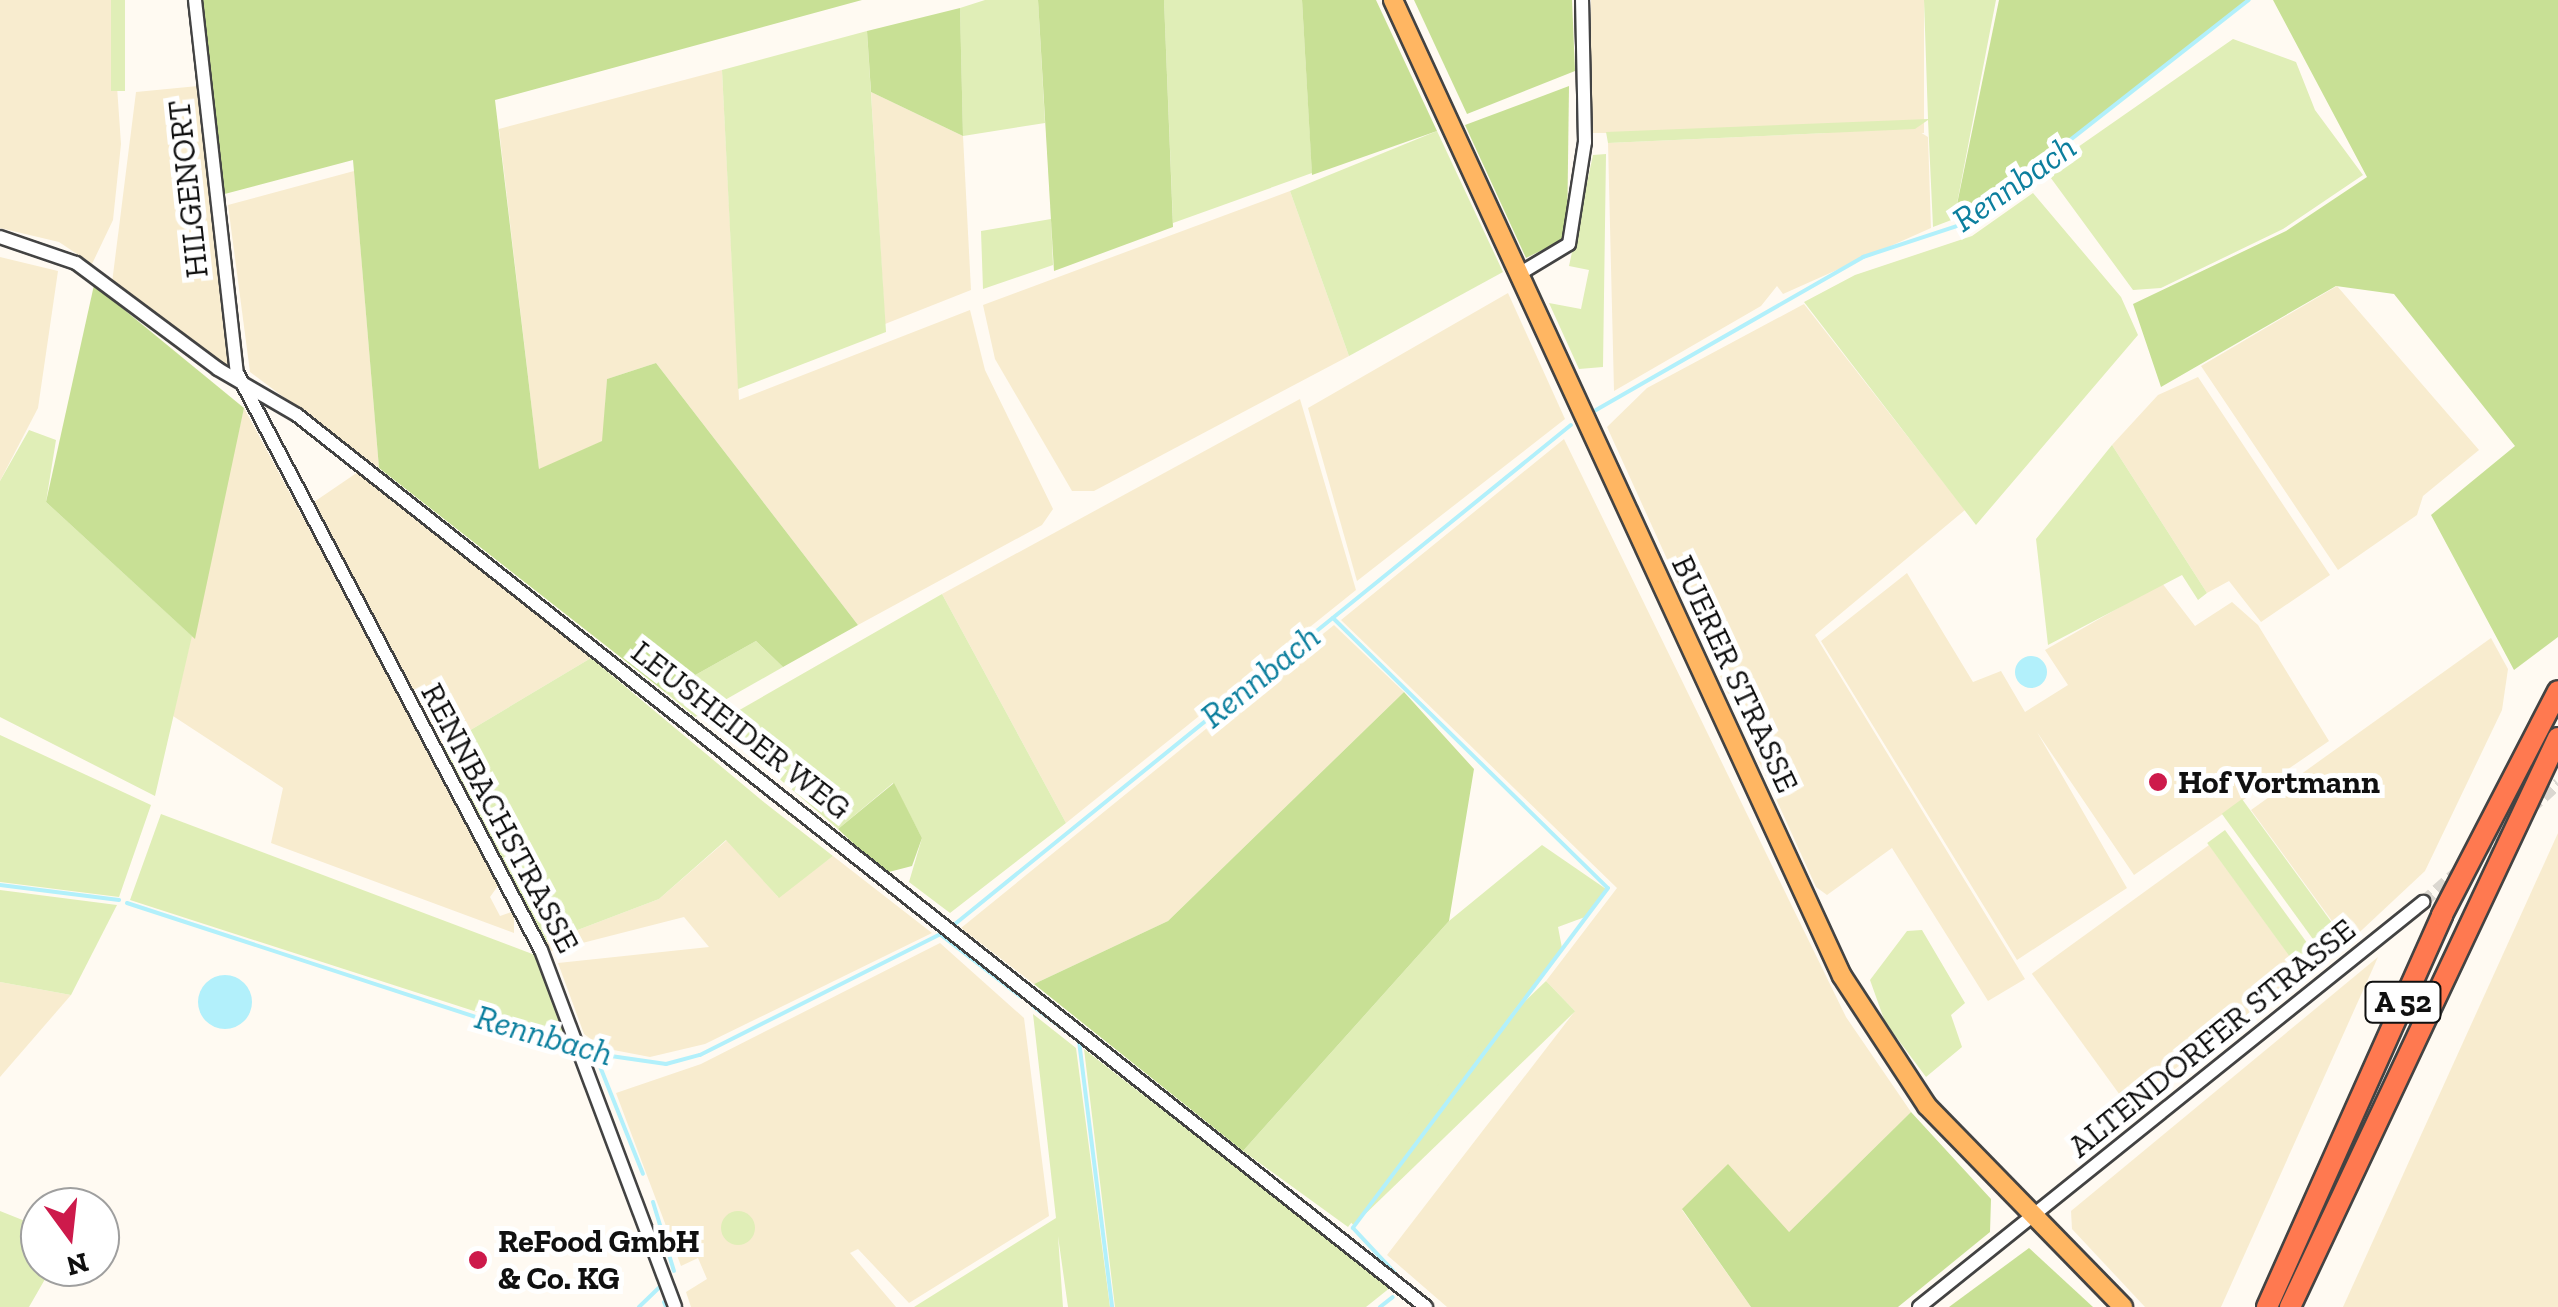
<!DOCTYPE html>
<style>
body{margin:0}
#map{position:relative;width:2558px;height:1307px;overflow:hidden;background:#fffaf2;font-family:"Zilla Slab",serif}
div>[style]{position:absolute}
.farmland>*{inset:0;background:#f8eccf;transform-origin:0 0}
.green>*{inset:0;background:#e0eeb7;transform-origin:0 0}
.round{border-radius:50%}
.forest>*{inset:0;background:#c8e095}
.water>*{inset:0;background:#b2f0fb}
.stream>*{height:4px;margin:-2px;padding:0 2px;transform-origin:2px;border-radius:2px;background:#b2f0fb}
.minor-tunnel>*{height:12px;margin-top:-6px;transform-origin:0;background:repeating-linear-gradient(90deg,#dbd7d0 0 12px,transparent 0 18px)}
.roads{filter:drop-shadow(2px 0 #434343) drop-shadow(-2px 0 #434343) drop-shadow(0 2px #434343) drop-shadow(0 -2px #434343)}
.minor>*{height:12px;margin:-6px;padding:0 6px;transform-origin:6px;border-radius:6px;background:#fff}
.major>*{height:18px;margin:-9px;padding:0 9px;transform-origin:9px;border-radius:9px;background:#ffb662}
.highway>*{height:20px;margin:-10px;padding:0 10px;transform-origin:10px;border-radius:10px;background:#ff7950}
.dots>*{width:28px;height:28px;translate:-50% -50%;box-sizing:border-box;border:5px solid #fff;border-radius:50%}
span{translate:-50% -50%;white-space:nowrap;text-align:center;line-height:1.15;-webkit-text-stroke:10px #fff;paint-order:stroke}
.shield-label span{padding:2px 8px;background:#fff;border:2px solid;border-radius:8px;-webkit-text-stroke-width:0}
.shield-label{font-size:30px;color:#101010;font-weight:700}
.street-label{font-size:32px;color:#101010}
.poi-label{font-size:32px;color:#101010;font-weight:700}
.left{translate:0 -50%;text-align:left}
.water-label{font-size:35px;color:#0c7f9e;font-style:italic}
.north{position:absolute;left:20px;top:1187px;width:100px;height:100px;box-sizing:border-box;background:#fff;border:2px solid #9f9f9f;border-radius:50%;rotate:165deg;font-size:28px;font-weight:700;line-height:40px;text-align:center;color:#101010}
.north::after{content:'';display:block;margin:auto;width:35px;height:45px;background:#cd1a4b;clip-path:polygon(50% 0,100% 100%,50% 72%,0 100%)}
</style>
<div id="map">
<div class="farmland">
<div style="clip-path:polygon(0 0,111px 0,121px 144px,113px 220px,92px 264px,59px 242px,0 228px)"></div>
<div style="left:1591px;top:0;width:333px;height:133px"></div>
<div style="clip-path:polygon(722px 70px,739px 400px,970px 310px,985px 370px,1053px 509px,1042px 525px,858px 625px,656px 363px,607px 379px,603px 441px,539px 470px,499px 129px)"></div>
<div style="clip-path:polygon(198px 86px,229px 365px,225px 368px,112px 283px,136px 92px)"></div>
<div style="clip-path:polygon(871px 92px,963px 136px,971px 290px,885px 324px)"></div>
<div style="clip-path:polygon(1915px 129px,1928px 137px,1931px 228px,1783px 294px,1777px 286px,1761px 306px,1614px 391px,1608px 143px)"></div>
<div style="clip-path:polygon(354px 171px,379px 468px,250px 372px,228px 205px)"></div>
<div style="clip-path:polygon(1290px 191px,1349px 356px,1094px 491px,1072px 491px,995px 359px,983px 305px)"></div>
<div style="clip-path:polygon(0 257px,58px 271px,38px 408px,0 481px)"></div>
<div style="clip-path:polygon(2337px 286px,2479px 450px,2423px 496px,2417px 515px,2338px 570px,2201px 366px)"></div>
<div style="clip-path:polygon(1508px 293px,1565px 419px,1357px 581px,1308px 408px)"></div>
<div style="clip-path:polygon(1804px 304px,1965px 510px,1815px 635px,2025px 979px,1988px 1001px,1892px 848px,1827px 895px,1816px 887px,1607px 427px,1647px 388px)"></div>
<div style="clip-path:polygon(2198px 377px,2330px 575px,2261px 622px,2229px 581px,2207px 593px,2112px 445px,2158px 395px)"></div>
<div style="clip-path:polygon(1300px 399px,1356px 590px,1066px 823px,942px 594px)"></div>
<div style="clip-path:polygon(244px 408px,500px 883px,490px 897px,500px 916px,514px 911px,514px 933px,271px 843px,283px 788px,173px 716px)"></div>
<div style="clip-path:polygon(1564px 439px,1846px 1017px,1911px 1112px,1788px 1233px,1682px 1210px,1751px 1307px,1447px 1307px,1387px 1255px,1575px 1011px,1546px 981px,1617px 888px,1341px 620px)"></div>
<div style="clip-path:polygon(358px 472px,591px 658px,442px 747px,311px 504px)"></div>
<div style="clip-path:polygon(1907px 573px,1973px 682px,2001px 671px,2025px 712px,2068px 685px,2045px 650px,2162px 583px,2195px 626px,2232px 602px,2258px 625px,2329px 741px,2134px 875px,2037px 732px,2127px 888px,2017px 960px,1821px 641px)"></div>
<div style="clip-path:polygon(1334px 625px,1404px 692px,1168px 921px,1034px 984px,961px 928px)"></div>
<div style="clip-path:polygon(2491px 638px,2508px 669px,2502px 710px,2425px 871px,2348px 943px,2251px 810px)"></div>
<div style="clip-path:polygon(2558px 833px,2558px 1307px,2343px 1307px)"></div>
<div style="clip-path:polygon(727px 840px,778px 897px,833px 856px,932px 933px,705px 1044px,650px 1057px,603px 1048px,584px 1034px,558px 963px,709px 947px,684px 917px,551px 951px,546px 942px,659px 899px)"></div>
<div style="left:2209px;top:845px;width:161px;height:219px;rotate:54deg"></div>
<div style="clip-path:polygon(940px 943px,1024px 1018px,1049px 1216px,909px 1303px,858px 1249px,850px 1253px,896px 1307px,691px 1307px,686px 1292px,707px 1279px,698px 1258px,681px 1266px,616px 1093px,701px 1064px)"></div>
<div style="clip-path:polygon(2378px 957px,2221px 1307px,2145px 1307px,2072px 1229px,2071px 1211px)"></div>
<div style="clip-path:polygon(0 982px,71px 995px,0 1077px)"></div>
</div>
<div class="green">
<div style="left:111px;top:0;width:14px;height:91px"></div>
<div style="clip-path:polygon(985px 0,1038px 0,1045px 123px,963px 136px,960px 8px)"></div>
<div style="clip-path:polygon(1164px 0,1302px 0,1312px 173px,1173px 223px)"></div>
<div style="clip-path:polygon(1924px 0,1996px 0,1954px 219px,1933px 227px,1928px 120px,1915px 129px,1608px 143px,1606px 132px,1928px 119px)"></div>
<div style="clip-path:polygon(867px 31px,886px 332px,738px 389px,722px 70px)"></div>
<div style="clip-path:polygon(2233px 39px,2296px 62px,2315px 110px,2363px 175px,2283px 229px,2161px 288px,2133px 290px,2045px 170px)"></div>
<div style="clip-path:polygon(1437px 131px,1503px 272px,1349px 356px,1290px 191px)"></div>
<div style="clip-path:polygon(1606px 154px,1603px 367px,1579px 369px,1549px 303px,1581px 309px,1589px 270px,1569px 266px,1593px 155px)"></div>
<div style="clip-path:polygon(2033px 193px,2121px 297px,2138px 335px,1976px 525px,1804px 302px,1855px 275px,1972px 236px)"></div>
<div style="clip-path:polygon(1051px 219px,1053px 265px,983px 289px,981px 231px)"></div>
<div style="clip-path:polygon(29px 430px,56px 440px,46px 502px,192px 636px,155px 796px,0 717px,0 481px)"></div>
<div style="clip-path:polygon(2112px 445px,2207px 593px,2198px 600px,2182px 575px,2048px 645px,2036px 539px)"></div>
<div style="clip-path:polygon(942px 594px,1066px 823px,950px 913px,909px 882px,922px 838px,893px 783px,838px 829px,715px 724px)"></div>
<div style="clip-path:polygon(756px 641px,783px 667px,695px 717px,665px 692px)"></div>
<div style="clip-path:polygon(591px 658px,765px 803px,833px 856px,779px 898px,726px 840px,659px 899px,546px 942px,442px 747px)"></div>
<div style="clip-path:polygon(0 735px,151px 805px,119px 897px,0 882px)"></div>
<div style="left:2242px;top:799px;width:179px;height:25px;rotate:54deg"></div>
<div style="clip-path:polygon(161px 814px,535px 955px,570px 1042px,130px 900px)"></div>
<div style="left:2225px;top:830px;width:163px;height:22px;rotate:54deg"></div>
<div style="clip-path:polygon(1542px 845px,1606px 889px,1585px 917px,1558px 927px,1562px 948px,1348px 1227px,1243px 1151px,1449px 921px)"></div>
<div style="clip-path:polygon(0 890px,117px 905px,71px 995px,0 982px)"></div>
<div style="clip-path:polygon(1922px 930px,1965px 1003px,1951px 1015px,1962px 1047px,1926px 1077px,1885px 1022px,1870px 980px,1907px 931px)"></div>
<div style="left:1546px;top:981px;width:42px;height:308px;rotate:46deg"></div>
<div style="clip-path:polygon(1033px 1014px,1076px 1048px,1110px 1307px,1068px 1307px,1058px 1236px,1063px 1307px,914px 1307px,1056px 1218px)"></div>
<div style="clip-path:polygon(1084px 1049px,1313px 1227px,1391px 1287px,1366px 1307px,1115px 1307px)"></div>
<div style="clip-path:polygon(0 1211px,40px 1227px,40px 1267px,52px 1267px,29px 1307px,0 1307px)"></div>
<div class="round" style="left:721px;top:1211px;width:34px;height:34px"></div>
</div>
<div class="forest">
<div style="clip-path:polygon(195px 0,862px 0,495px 100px,539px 469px,602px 441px,607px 379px,656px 363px,858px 625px,783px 667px,756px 641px,665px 692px,379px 468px,353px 160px,217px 196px)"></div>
<div style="clip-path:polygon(1038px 0,1164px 0,1173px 227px,1054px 271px)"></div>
<div style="clip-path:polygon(1302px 0,1376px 0,1437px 131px,1312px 175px)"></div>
<div style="clip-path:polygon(1414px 0,1572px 0,1575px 71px,1467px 114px)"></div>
<div style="clip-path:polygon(1999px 0,2249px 0,2025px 177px,1954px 219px)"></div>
<div style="clip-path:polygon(2273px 0,2558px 0,2558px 637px,2514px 670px,2431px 515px,2515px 446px,2394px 294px,2336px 286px,2161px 387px,2133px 304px,2286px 231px,2367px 177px)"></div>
<div style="clip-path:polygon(960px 8px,963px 136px,871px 92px,867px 31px)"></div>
<div style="clip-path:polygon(1569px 86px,1567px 238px,1526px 258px,1465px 125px)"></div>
<div style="clip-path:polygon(94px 285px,244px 408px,195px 639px,46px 502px)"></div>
<div style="clip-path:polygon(1404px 692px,1474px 769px,1449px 921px,1243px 1151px,1034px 984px,1168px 921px)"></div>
<div style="clip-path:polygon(894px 783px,922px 838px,912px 866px,885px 873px,838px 829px)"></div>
<div style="clip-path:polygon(1911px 1112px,1991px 1199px,1990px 1232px,1898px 1307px,1751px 1307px,1682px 1209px,1728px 1164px,1789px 1232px)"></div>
<div style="clip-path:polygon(2029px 1248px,2093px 1307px,1949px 1307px)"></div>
</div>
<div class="water">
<div class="round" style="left:2015px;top:656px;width:32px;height:32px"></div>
<div class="round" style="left:198px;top:975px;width:54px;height:54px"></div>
</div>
<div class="stream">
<div style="left:1596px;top:410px;width:308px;rotate:-29.8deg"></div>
<div style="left:1863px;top:257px;width:105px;rotate:-18.3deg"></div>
<div style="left:1963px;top:224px;width:363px;rotate:-38.1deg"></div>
<div style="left:1333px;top:618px;width:385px;rotate:44.5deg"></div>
<div style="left:1608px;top:888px;width:425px;rotate:126.9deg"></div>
<div style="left:1353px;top:1228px;width:81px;rotate:47deg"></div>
<div style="left:0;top:885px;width:120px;rotate:7.2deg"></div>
<div style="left:127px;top:903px;width:470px;rotate:18.1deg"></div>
<div style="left:950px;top:928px;width:799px;rotate:-39.01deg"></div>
<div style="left:941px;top:935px;width:100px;rotate:37.7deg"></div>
<div style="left:1034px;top:1007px;width:56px;rotate:37.1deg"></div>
<div style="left:1079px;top:1041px;width:268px;rotate:82.9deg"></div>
<div style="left:583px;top:1052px;width:84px;rotate:8.2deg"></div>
<div style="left:666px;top:1064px;width:35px;rotate:-15deg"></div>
<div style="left:700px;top:1055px;width:276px;rotate:-26.7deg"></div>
<div style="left:595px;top:1054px;width:129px;rotate:68.2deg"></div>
<div style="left:653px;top:1202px;width:72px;rotate:73.1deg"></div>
<div style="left:664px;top:1302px;width:5px;rotate:68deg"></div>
<div style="left:639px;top:1307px;width:32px;rotate:-44deg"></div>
<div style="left:1380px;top:1307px;width:16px;rotate:-38deg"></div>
</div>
<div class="minor-tunnel">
<div style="left:2530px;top:809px;width:38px;rotate:-42deg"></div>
<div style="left:2481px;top:852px;width:45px;rotate:-41.4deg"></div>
<div style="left:2423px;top:902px;width:52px;rotate:-41.1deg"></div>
</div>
<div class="roads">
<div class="minor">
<div style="left:195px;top:0;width:375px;rotate:83.6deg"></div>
<div style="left:237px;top:373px;width:652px;rotate:62.22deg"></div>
<div style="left:541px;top:950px;width:381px;rotate:69.4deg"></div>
<div style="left:0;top:237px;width:80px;rotate:18.9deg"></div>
<div style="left:76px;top:263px;width:177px;rotate:36.7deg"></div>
<div style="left:218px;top:369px;width:91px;rotate:30.2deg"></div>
<div style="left:297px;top:415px;width:1439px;rotate:38.31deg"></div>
<div style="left:1519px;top:274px;width:58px;rotate:-31deg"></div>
<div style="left:1569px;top:244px;width:103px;rotate:-81.1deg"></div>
<div style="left:1585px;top:142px;width:142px;rotate:-91.2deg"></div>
<div style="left:1919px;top:1307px;width:647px;rotate:-38.78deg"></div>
</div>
<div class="major">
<div style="left:1393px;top:0;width:1074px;rotate:65.3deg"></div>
<div style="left:1842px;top:976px;width:155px;rotate:56.8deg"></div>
<div style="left:1927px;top:1106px;width:281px;rotate:45.7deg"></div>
</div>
<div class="highway">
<div style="left:2267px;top:1307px;width:429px;rotate:-65.9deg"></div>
<div style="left:2442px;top:915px;width:252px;rotate:-62.6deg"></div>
<div style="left:2290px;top:1307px;width:629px;rotate:-64.78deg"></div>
</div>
</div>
<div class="dots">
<div style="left:2158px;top:782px;background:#cd1a4b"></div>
<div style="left:478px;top:1260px;background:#cd1a4b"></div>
</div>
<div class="shield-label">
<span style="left:2403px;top:1002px">A 52</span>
</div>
<div class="street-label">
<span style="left:188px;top:189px;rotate:-96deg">HILGENORT</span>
<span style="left:1735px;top:674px;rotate:65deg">BUERER STRASSE</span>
<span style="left:741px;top:730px;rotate:38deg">LEUSHEIDER WEG</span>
<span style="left:500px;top:818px;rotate:62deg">RENNBACHSTRASSE</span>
<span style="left:2212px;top:1038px;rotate:-39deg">ALTENDORFER STRASSE</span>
</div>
<div class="poi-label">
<span class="left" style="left:2178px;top:782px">Hof Vortmann</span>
<span class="left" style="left:498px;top:1260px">ReFood GmbH<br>&amp; Co. KG</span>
</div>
<div class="water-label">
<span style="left:2014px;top:183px;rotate:-35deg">Rennbach</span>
<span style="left:1260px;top:676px;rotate:-39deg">Rennbach</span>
<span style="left:544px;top:1035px;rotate:16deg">Rennbach</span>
</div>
<div class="north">N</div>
</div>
